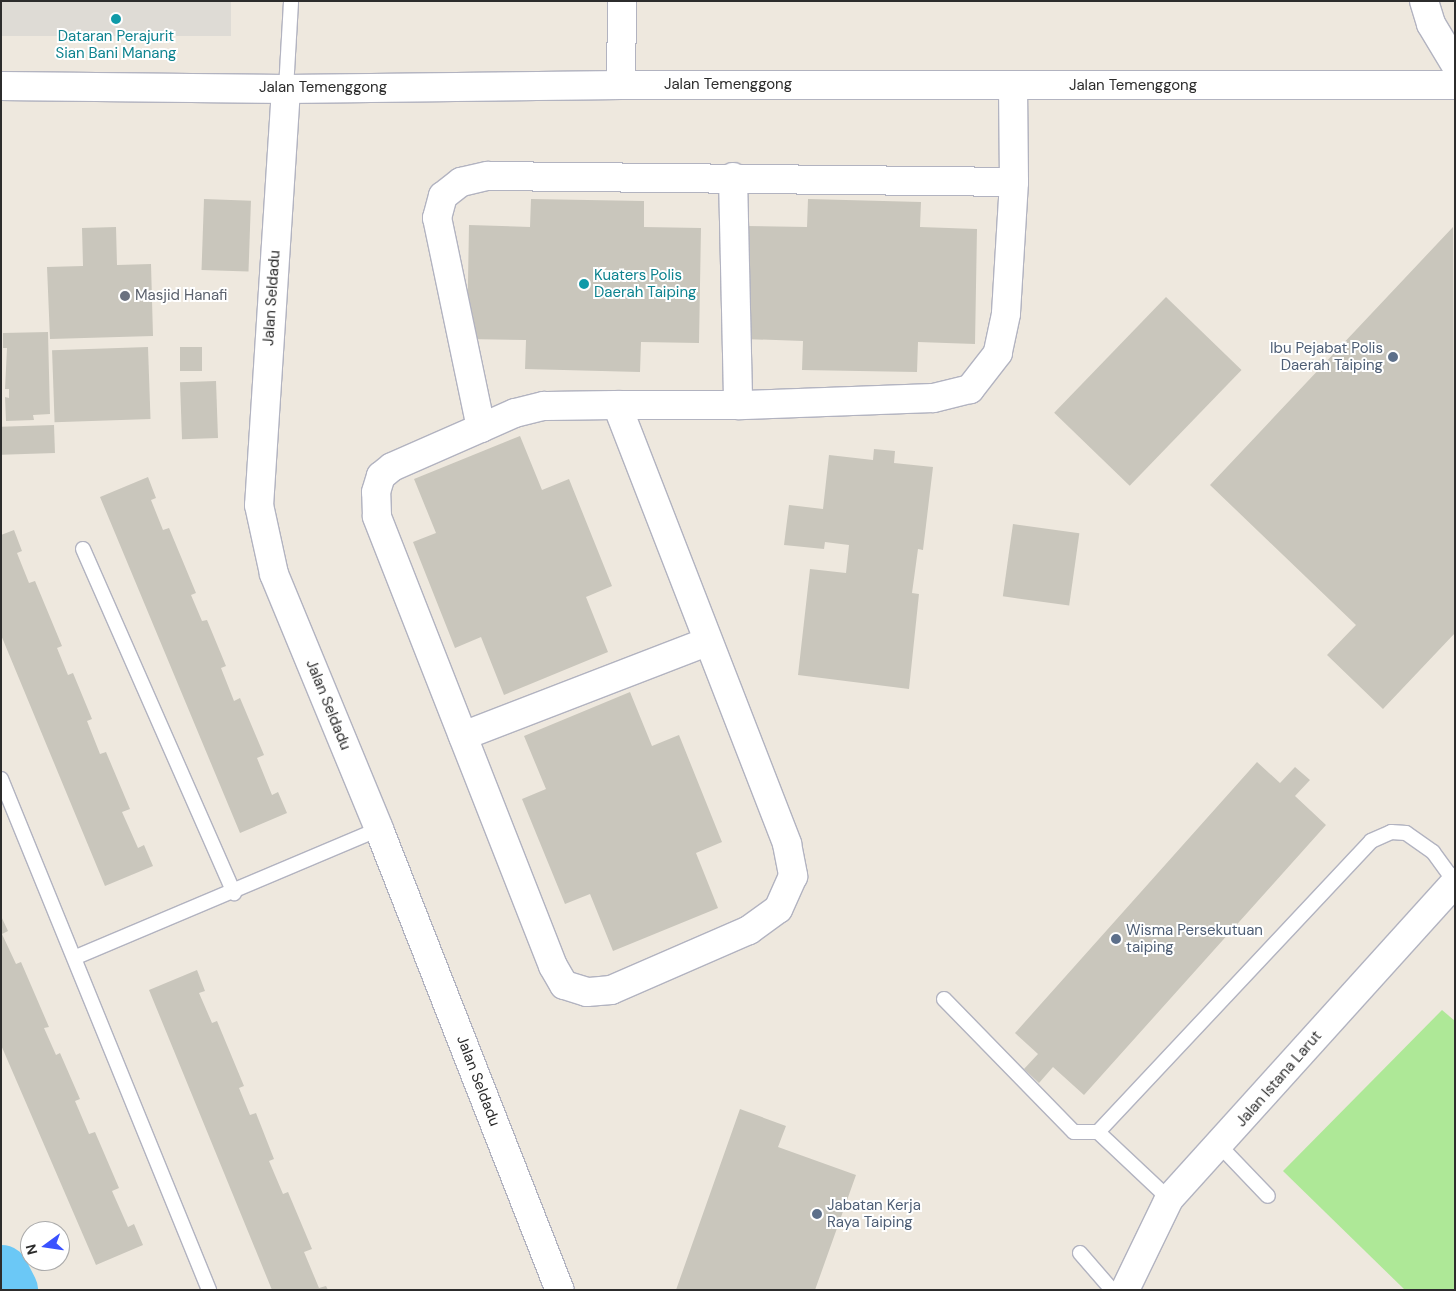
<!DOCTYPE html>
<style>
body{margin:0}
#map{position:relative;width:1456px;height:1291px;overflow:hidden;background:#eee8de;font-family:"DM Sans",sans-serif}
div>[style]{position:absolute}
.green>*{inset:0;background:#aee897}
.plaza>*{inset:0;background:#dedbd5;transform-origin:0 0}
.river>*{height:55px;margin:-27.5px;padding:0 27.5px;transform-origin:27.5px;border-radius:27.5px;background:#6bc8f6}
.building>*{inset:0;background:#c9c6bc;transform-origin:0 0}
.roads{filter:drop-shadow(1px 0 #b2b3c0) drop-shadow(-1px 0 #b2b3c0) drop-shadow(0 1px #b2b3c0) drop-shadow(0 -1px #b2b3c0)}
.lane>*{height:14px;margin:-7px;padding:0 7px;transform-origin:7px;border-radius:7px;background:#fff}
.street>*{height:28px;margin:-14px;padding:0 14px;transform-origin:14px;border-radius:14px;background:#fff}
.secondary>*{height:28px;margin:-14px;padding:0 14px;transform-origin:14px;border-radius:14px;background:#fff}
.dots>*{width:14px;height:14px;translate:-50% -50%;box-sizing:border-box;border:2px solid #fff;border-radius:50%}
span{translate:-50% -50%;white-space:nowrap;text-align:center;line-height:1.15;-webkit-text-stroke:4px #fff;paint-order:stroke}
.culture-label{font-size:15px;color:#0d838f}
.left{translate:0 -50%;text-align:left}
.street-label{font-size:15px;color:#2c2c2c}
.worship-label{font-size:15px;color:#5b616d}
.service-label{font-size:15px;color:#4e5e75}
.right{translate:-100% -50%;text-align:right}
.frame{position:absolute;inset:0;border:2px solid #2c2c2c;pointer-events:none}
.north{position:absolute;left:20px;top:1221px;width:50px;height:50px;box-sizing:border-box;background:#fff;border:1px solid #ababab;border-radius:50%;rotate:256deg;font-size:14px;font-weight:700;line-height:20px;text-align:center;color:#2c2c2c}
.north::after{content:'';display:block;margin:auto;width:18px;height:22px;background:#3a52ff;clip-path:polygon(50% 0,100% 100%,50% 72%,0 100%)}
</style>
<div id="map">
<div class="green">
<div style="clip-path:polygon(1442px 1010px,1455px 1021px,1455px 1290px,1405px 1290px,1283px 1171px)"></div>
</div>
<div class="plaza">
<div style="left:1px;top:1px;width:230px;height:35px"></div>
</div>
<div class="river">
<div style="left:1px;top:1272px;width:20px;rotate:63deg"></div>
</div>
<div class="building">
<div style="left:204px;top:199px;width:47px;height:71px;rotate:2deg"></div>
<div style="clip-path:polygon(531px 199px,644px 201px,644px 227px,701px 228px,699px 343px,641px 342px,640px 372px,525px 369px,526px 340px,467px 339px,469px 225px,530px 227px)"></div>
<div style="clip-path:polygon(808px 199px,921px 202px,920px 227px,977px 229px,975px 344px,918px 342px,917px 372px,802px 370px,803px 341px,744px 339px,746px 226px,807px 227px)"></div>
<div style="clip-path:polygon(116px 227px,117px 265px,151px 264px,153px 336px,50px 339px,47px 267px,83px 266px,82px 228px)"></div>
<div style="clip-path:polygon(1453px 227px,1455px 633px,1383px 709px,1327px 655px,1356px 625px,1210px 485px)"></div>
<div style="left:1166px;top:297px;width:105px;height:161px;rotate:44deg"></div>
<div style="clip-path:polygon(48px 332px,50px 414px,33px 415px,34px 420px,6px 421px,5px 397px,9px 398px,9px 389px,5px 389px,7px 348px,3px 348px,3px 333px)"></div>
<div style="left:148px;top:347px;width:72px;height:96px;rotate:88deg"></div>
<div style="left:180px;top:347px;width:22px;height:24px"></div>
<div style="left:216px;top:381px;width:57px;height:36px;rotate:88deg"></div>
<div style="left:54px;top:425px;width:28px;height:53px;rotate:88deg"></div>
<div style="clip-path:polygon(520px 436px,542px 490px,569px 479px,612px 586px,586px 597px,608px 652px,504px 695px,481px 637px,455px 648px,413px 542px,436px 533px,414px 479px)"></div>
<div style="clip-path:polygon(874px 449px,895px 451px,894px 463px,933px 467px,923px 550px,918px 549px,912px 593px,919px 594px,909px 689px,798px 675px,810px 569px,846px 573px,849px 545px,825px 542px,824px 549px,784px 545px,789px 505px,823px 509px,829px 455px,873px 460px)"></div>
<div style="clip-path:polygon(148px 477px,156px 498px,151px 500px,163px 530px,169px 528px,196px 593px,191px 595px,202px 621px,207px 620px,226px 666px,221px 668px,234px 701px,240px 698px,264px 755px,257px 758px,272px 795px,278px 792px,287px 813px,240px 833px,100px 497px)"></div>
<div style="left:1013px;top:524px;width:67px;height:73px;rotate:8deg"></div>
<div style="clip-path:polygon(14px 530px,22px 551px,17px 553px,29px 583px,35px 581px,62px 646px,57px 648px,68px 675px,73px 673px,92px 719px,87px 721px,100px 754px,106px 752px,130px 809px,122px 812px,138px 848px,144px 845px,153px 866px,105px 886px,1px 635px,1px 535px)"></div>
<div style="clip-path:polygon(630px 692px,652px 746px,679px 735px,722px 842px,696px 853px,718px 908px,613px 951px,590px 894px,565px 904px,522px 799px,546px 789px,524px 736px)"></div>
<div style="clip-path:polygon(1257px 762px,1280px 783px,1295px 767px,1310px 780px,1295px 796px,1326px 825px,1084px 1095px,1053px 1067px,1039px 1083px,1024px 1069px,1038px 1054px,1015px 1033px)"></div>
<div style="clip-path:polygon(1px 916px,8px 931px,2px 934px,16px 964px,21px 962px,49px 1027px,44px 1028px,56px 1055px,60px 1053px,80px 1099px,75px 1101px,89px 1134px,95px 1132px,119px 1188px,112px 1191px,128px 1227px,134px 1224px,143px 1245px,96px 1265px,1px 1045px)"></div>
<div style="clip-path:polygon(197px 970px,205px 991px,199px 993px,212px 1023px,217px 1021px,244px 1086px,239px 1088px,250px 1115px,256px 1113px,274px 1159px,269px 1161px,283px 1194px,288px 1192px,312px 1249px,304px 1252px,319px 1288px,326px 1286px,328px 1290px,272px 1290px,149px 990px)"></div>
<div style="clip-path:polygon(740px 1109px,786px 1126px,778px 1147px,856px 1175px,815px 1290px,676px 1290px)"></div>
</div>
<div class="roads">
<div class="lane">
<div style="left:286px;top:89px;width:88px;rotate:-86.7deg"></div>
<div style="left:83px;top:549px;width:376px;rotate:66.3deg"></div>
<div style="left:1px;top:779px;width:552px;rotate:67.85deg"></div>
<div style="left:76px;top:957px;width:329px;rotate:-22.9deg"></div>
<div style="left:944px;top:999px;width:186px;rotate:45.7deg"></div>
<div style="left:1074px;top:1132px;width:24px"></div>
<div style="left:1098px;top:1132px;width:399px;rotate:-46.8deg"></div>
<div style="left:1371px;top:841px;width:22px;rotate:-24deg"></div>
<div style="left:1391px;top:832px;width:15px;rotate:4deg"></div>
<div style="left:1406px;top:833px;width:33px;rotate:35deg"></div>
<div style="left:1433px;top:852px;width:37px;rotate:54deg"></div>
<div style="left:1098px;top:1132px;width:98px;rotate:43.3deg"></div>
<div style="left:1220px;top:1146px;width:69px;rotate:46.2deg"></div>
<div style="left:1080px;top:1253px;width:49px;rotate:49.1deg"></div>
</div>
<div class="street">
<div style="left:1424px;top:1px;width:24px;rotate:73deg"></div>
<div style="left:1431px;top:24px;width:47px;rotate:59deg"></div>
<div style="left:621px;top:85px;width:84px;rotate:-89.3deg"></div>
<div style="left:1px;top:86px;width:285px;rotate:0.6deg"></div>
<div style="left:286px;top:89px;width:335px;rotate:-0.7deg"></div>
<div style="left:621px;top:85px;width:834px"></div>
<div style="left:1013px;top:86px;width:96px;rotate:89.4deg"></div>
<div style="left:1014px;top:182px;width:132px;rotate:93.5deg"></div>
<div style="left:1006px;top:314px;width:40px;rotate:102deg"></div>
<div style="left:998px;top:353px;width:46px;rotate:127.9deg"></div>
<div style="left:970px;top:389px;width:38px;rotate:166deg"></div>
<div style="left:933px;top:398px;width:195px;rotate:177.9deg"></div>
<div style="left:738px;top:405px;width:121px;rotate:180deg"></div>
<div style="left:617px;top:405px;width:471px;rotate:68.8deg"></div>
<div style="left:787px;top:844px;width:33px;rotate:79deg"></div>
<div style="left:793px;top:876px;width:36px;rotate:114deg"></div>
<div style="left:778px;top:909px;width:36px;rotate:144deg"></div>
<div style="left:749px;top:930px;width:150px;rotate:156.5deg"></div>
<div style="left:611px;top:990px;width:24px;rotate:175deg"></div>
<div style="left:587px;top:992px;width:24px;rotate:-163deg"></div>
<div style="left:564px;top:985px;width:22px;rotate:-120deg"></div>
<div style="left:553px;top:966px;width:483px;rotate:-111.4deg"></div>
<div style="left:377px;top:516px;width:24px;rotate:-92deg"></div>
<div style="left:376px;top:492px;width:17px;rotate:-73deg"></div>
<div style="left:381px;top:476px;width:14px;rotate:-39deg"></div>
<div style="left:392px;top:467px;width:97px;rotate:-23.7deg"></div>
<div style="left:481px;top:428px;width:215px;rotate:-101.8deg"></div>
<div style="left:437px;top:218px;width:23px;rotate:-75deg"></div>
<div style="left:443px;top:196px;width:23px;rotate:-38deg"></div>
<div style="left:461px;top:182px;width:28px;rotate:-13deg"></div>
<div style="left:488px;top:176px;width:526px;rotate:0.65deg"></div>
<div style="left:286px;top:89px;width:417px;rotate:93.7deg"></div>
<div style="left:259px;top:505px;width:71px;rotate:77.7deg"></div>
<div style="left:274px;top:574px;width:276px;rotate:67.6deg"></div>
<div style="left:379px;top:829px;width:495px;rotate:68.6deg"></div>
<div style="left:733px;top:177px;width:228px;rotate:88.7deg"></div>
<div style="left:481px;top:428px;width:37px;rotate:-24deg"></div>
<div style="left:515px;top:413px;width:30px;rotate:-14deg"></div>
<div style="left:544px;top:406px;width:73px;rotate:-0.8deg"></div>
<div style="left:463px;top:736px;width:261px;rotate:-21.1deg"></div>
</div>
<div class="secondary">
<div style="left:1125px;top:1290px;width:101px;rotate:-64.2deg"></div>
<div style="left:1169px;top:1199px;width:427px;rotate:-47.9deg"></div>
</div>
</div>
<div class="dots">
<div style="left:116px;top:19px;background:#0f9aa8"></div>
<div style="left:584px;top:284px;background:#0f9aa8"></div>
<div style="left:125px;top:296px;background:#6b7280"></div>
<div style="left:1393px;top:357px;background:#5c6f8a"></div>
<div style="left:1116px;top:939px;background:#5c6f8a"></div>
<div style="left:817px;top:1214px;background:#5c6f8a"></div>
</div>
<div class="culture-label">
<span style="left:116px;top:45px">Dataran Perajurit<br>Sian Bani Manang</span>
<span class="left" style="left:594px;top:284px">Kuaters Polis<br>Daerah Taiping</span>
</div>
<div class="street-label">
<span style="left:728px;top:85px">Jalan Temenggong</span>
<span style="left:1133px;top:86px">Jalan Temenggong</span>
<span style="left:323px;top:88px">Jalan Temenggong</span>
<span style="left:272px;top:298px;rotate:-86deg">Jalan Seldadu</span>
<span style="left:328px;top:705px;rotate:68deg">Jalan Seldadu</span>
<span style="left:1279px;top:1079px;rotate:-49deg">Jalan Istana Larut</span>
<span style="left:478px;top:1081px;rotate:69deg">Jalan Seldadu</span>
</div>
<div class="worship-label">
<span class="left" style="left:135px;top:296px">Masjid Hanafi</span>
</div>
<div class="service-label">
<span class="right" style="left:1383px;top:357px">Ibu Pejabat Polis<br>Daerah Taiping</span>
<span class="left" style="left:1126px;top:939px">Wisma Persekutuan<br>taiping</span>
<span class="left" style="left:827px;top:1214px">Jabatan Kerja<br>Raya Taiping</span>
</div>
<div class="frame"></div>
<div class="north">N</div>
</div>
